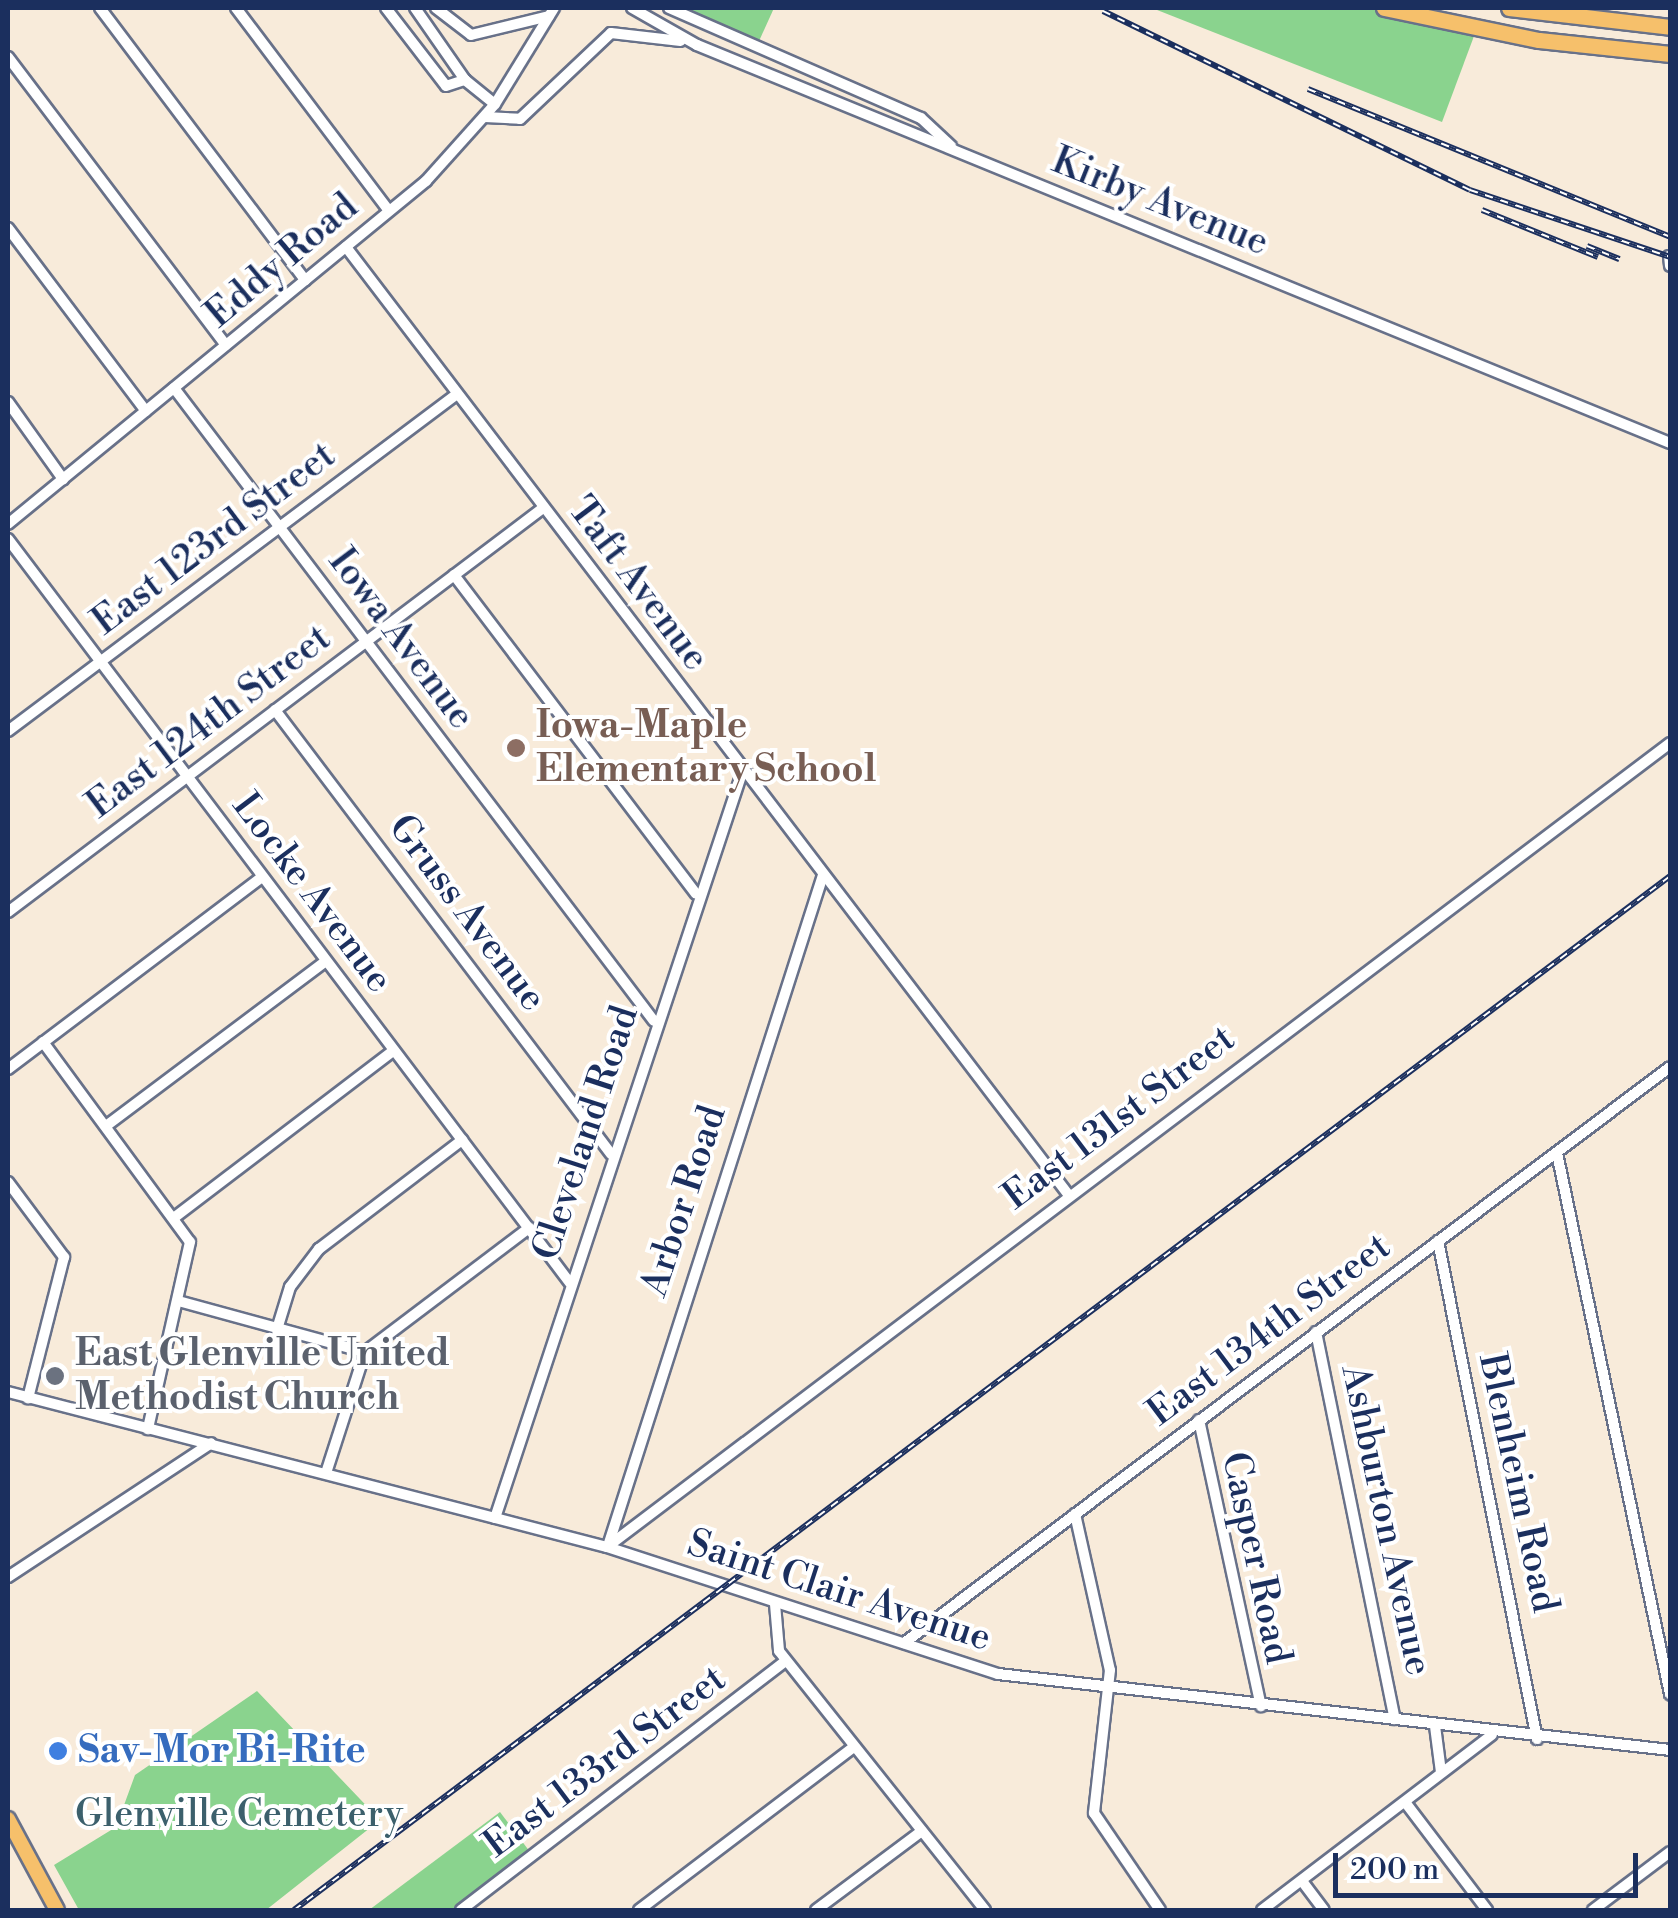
<!DOCTYPE html>
<style>
body{margin:0}
#map{position:relative;width:1678px;height:1918px;overflow:hidden;background:#f8ebda;font-family:"Libre Bodoni",serif}
div>[style]{position:absolute}
.green>*{inset:0;background:#8ad38e}
.roads{filter:drop-shadow(2px 0 #687189) drop-shadow(-2px 0 #687189) drop-shadow(0 2px #687189) drop-shadow(0 -2px #687189)}
.minor>*{height:10px;margin:-5px;padding:0 5px;transform-origin:5px;border-radius:5px;background:#fff}
.major>*{height:14px;margin:-7px;padding:0 7px;transform-origin:7px;border-radius:7px;background:#f6c06b}
.highway>*{height:15px;margin:-7.5px;padding:0 7.5px;transform-origin:7.5px;border-radius:7.5px;background:#f6c06b}
.rail>*{height:6px;margin-top:-3px;transform-origin:0;background:repeating-linear-gradient(90deg,#fff 0 8px,#1b2f5e 0 16px);box-sizing:border-box;border-block:2px solid #1b2f5e}
.dots>*{width:28px;height:28px;translate:-50% -50%;box-sizing:border-box;border:5px solid #fff;border-radius:50%}
span{translate:-50% -50%;white-space:nowrap;text-align:center;line-height:1.15;-webkit-text-stroke:8px #fff;paint-order:stroke}
.street-label{font-size:38px;color:#1b2f5e}
.education-label{font-size:38px;color:#785e54;font-weight:700}
.left{translate:0 -50%;text-align:left}
.worship-label{font-size:38px;color:#5b616d;font-weight:700}
.shop-label{font-size:38px;color:#366cbe;font-weight:700}
.park-label{font-size:38px;color:#3c606c}
.frame{position:absolute;inset:0;border:10px solid #1b2f5e;pointer-events:none}
.scale{position:absolute;left:1333px;top:1853px;width:305px;height:45px;box-sizing:border-box;border:5px solid #1b2f5e;border-top:0;padding-left:12px;font-size:30px;line-height:35px;white-space:nowrap;color:#1b2f5e;-webkit-text-stroke:8px #fff;paint-order:stroke}
</style>
<div id="map">
<div class="green">
<div style="clip-path:polygon(669px 8px,774px 8px,755px 50px)"></div>
<div style="clip-path:polygon(1152px 8px,1384px 8px,1477px 28px,1442px 122px)"></div>
<div style="clip-path:polygon(257px 1691px,380px 1820px,266px 1910px,79px 1910px,54px 1865px,116px 1827px,135px 1775px)"></div>
<div style="clip-path:polygon(500px 1812px,533px 1856px,461px 1910px,369px 1910px)"></div>
</div>
<div class="roads">
<div class="minor">
<div style="left:100px;top:8px;width:341px;rotate:53deg"></div>
<div style="left:236px;top:8px;width:254px;rotate:53deg"></div>
<div style="left:386px;top:8px;width:98px;rotate:52.4deg"></div>
<div style="left:446px;top:86px;width:20px;rotate:-18deg"></div>
<div style="left:415px;top:8px;width:88px;rotate:55.2deg"></div>
<div style="left:465px;top:80px;width:38px;rotate:39deg"></div>
<div style="left:436px;top:8px;width:44px;rotate:37.6deg"></div>
<div style="left:471px;top:35px;width:80px;rotate:-13.7deg"></div>
<div style="left:632px;top:8px;width:75px;rotate:29.6deg"></div>
<div style="left:697px;top:45px;width:1051px;rotate:22.25deg"></div>
<div style="left:669px;top:8px;width:275px;rotate:23.6deg"></div>
<div style="left:921px;top:118px;width:41px;rotate:43deg"></div>
<div style="left:8px;top:57px;width:361px;rotate:52.9deg"></div>
<div style="left:485px;top:117px;width:35px;rotate:3deg"></div>
<div style="left:520px;top:119px;width:125px;rotate:-43.4deg"></div>
<div style="left:611px;top:33px;width:70px;rotate:6.5deg"></div>
<div style="left:8px;top:228px;width:229px;rotate:53deg"></div>
<div style="left:346px;top:247px;width:1191px;rotate:52.68deg"></div>
<div style="left:1669px;top:256px;width:10px;rotate:84deg"></div>
<div style="left:174px;top:388px;width:794px;rotate:52.83deg"></div>
<div style="left:8px;top:402px;width:95px;rotate:54.5deg"></div>
<div style="left:8px;top:524px;width:541px;rotate:-39.37deg"></div>
<div style="left:426px;top:181px;width:103px;rotate:-48.1deg"></div>
<div style="left:495px;top:104px;width:113px;rotate:-58.4deg"></div>
<div style="left:8px;top:539px;width:932px;rotate:52.93deg"></div>
<div style="left:454px;top:575px;width:400px;rotate:52.8deg"></div>
<div style="left:275px;top:710px;width:557px;rotate:52.88deg"></div>
<div style="left:8px;top:731px;width:561px;rotate:-36.89deg"></div>
<div style="left:8px;top:912px;width:670px;rotate:-37.06deg"></div>
<div style="left:43px;top:1042px;width:248px;rotate:53.7deg"></div>
<div style="left:190px;top:1242px;width:192px;rotate:102.7deg"></div>
<div style="left:8px;top:1069px;width:318px;rotate:-37.1deg"></div>
<div style="left:106px;top:1126px;width:275px;rotate:-36.9deg"></div>
<div style="left:1557px;top:1153px;width:553px;rotate:78.2deg"></div>
<div style="left:8px;top:1182px;width:94px;rotate:53.3deg"></div>
<div style="left:64px;top:1257px;width:146px;rotate:104.3deg"></div>
<div style="left:175px;top:1217px;width:274px;rotate:-37.3deg"></div>
<div style="left:1438px;top:1241px;width:508px;rotate:78.76deg"></div>
<div style="left:182px;top:1302px;width:190px;rotate:15.3deg"></div>
<div style="left:278px;top:1326px;width:41px;rotate:-72.9deg"></div>
<div style="left:290px;top:1287px;width:48px;rotate:-52.7deg"></div>
<div style="left:319px;top:1249px;width:180px;rotate:-37.3deg"></div>
<div style="left:1316px;top:1332px;width:395px;rotate:78.5deg"></div>
<div style="left:8px;top:1392px;width:619px;rotate:14.51deg"></div>
<div style="left:607px;top:1547px;width:411px;rotate:18deg"></div>
<div style="left:998px;top:1674px;width:676px;rotate:6.45deg"></div>
<div style="left:1199px;top:1420px;width:293px;rotate:77.8deg"></div>
<div style="left:326px;top:1473px;width:127px;rotate:-72.1deg"></div>
<div style="left:365px;top:1352px;width:206px;rotate:-37.1deg"></div>
<div style="left:1075px;top:1514px;width:160px;rotate:77.4deg"></div>
<div style="left:1110px;top:1670px;width:144px;rotate:96.4deg"></div>
<div style="left:1094px;top:1813px;width:117px;rotate:55.8deg"></div>
<div style="left:495px;top:1518px;width:788px;rotate:-71.66deg"></div>
<div style="left:608px;top:1546px;width:705px;rotate:-72.23deg"></div>
<div style="left:607px;top:1547px;width:1333px;rotate:-37.1deg"></div>
<div style="left:8px;top:1577px;width:243px;rotate:-33.4deg"></div>
<div style="left:775px;top:1604px;width:47px;rotate:85.1deg"></div>
<div style="left:779px;top:1651px;width:331px;rotate:51.5deg"></div>
<div style="left:904px;top:1643px;width:958px;rotate:-36.94deg"></div>
<div style="left:1435px;top:1726px;width:46px;rotate:82.6deg"></div>
<div style="left:1405px;top:1802px;width:136px;rotate:52.8deg"></div>
<div style="left:1302px;top:1881px;width:36px;rotate:53deg"></div>
<div style="left:461px;top:1910px;width:409px;rotate:-37.5deg"></div>
<div style="left:639px;top:1910px;width:270px;rotate:-37.2deg"></div>
<div style="left:816px;top:1910px;width:132px;rotate:-36.7deg"></div>
<div style="left:1262px;top:1910px;width:289px;rotate:-37.3deg"></div>
<div style="left:1593px;top:1910px;width:96px;rotate:-37deg"></div>
</div>
<div class="major">
<div style="left:8px;top:1819px;width:103px;rotate:61.7deg"></div>
</div>
<div class="highway">
<div style="left:1384px;top:8px;width:158px;rotate:11.7deg"></div>
<div style="left:1539px;top:40px;width:132px;rotate:6.1deg"></div>
<div style="left:1509px;top:8px;width:162px;rotate:6.7deg"></div>
</div>
</div>
<div class="rail">
<div style="left:1103px;top:11px;width:408px;rotate:26deg"></div>
<div style="left:1470px;top:190px;width:211px;rotate:18.5deg"></div>
<div style="left:1308px;top:89px;width:391px;rotate:22.2deg"></div>
<div style="left:1482px;top:210px;width:125px;rotate:22.1deg"></div>
<div style="left:1587px;top:246px;width:35px;rotate:22deg"></div>
<div style="left:294px;top:1910px;width:1721px;rotate:-36.92deg"></div>
</div>
<div class="dots">
<div style="left:516px;top:748px;background:#8d6e63"></div>
<div style="left:55px;top:1376px;background:#6b7280"></div>
<div style="left:58px;top:1751px;background:#3f7fe0"></div>
</div>
<div class="street-label">
<span style="left:1160px;top:202px;rotate:22deg">Kirby Avenue</span>
<span style="left:282px;top:261px;rotate:-40deg">Eddy Road</span>
<span style="left:214px;top:539px;rotate:-37deg">East 123rd Street</span>
<span style="left:638px;top:584px;rotate:53deg">Taft Avenue</span>
<span style="left:401px;top:639px;rotate:53deg">Iowa Avenue</span>
<span style="left:209px;top:722px;rotate:-37deg">East 124th Street</span>
<span style="left:312px;top:893px;rotate:53deg">Locke Avenue</span>
<span style="left:467px;top:913px;rotate:53deg">Gruss Avenue</span>
<span style="left:1119px;top:1118px;rotate:-37deg">East 131st Street</span>
<span style="left:586px;top:1133px;rotate:-72deg">Cleveland Road</span>
<span style="left:684px;top:1201px;rotate:-72deg">Arbor Road</span>
<span style="left:1269px;top:1330px;rotate:-37deg">East 134th Street</span>
<span style="left:1518px;top:1483px;rotate:78deg">Blenheim Road</span>
<span style="left:1386px;top:1520px;rotate:78deg">Ashburton Avenue</span>
<span style="left:1256px;top:1558px;rotate:78deg">Casper Road</span>
<span style="left:839px;top:1591px;rotate:18deg">Saint Clair Avenue</span>
<span style="left:605px;top:1762px;rotate:-37deg">East 133rd Street</span>
</div>
<div class="education-label">
<span class="left" style="left:536px;top:748px">Iowa-Maple<br>Elementary School</span>
</div>
<div class="worship-label">
<span class="left" style="left:75px;top:1376px">East Glenville United<br>Methodist Church</span>
</div>
<div class="shop-label">
<span class="left" style="left:78px;top:1751px">Sav-Mor Bi-Rite</span>
</div>
<div class="park-label">
<span style="left:239px;top:1815px">Glenville Cemetery</span>
</div>
<div class="frame"></div>
<div class="scale">200 m</div>
</div>
